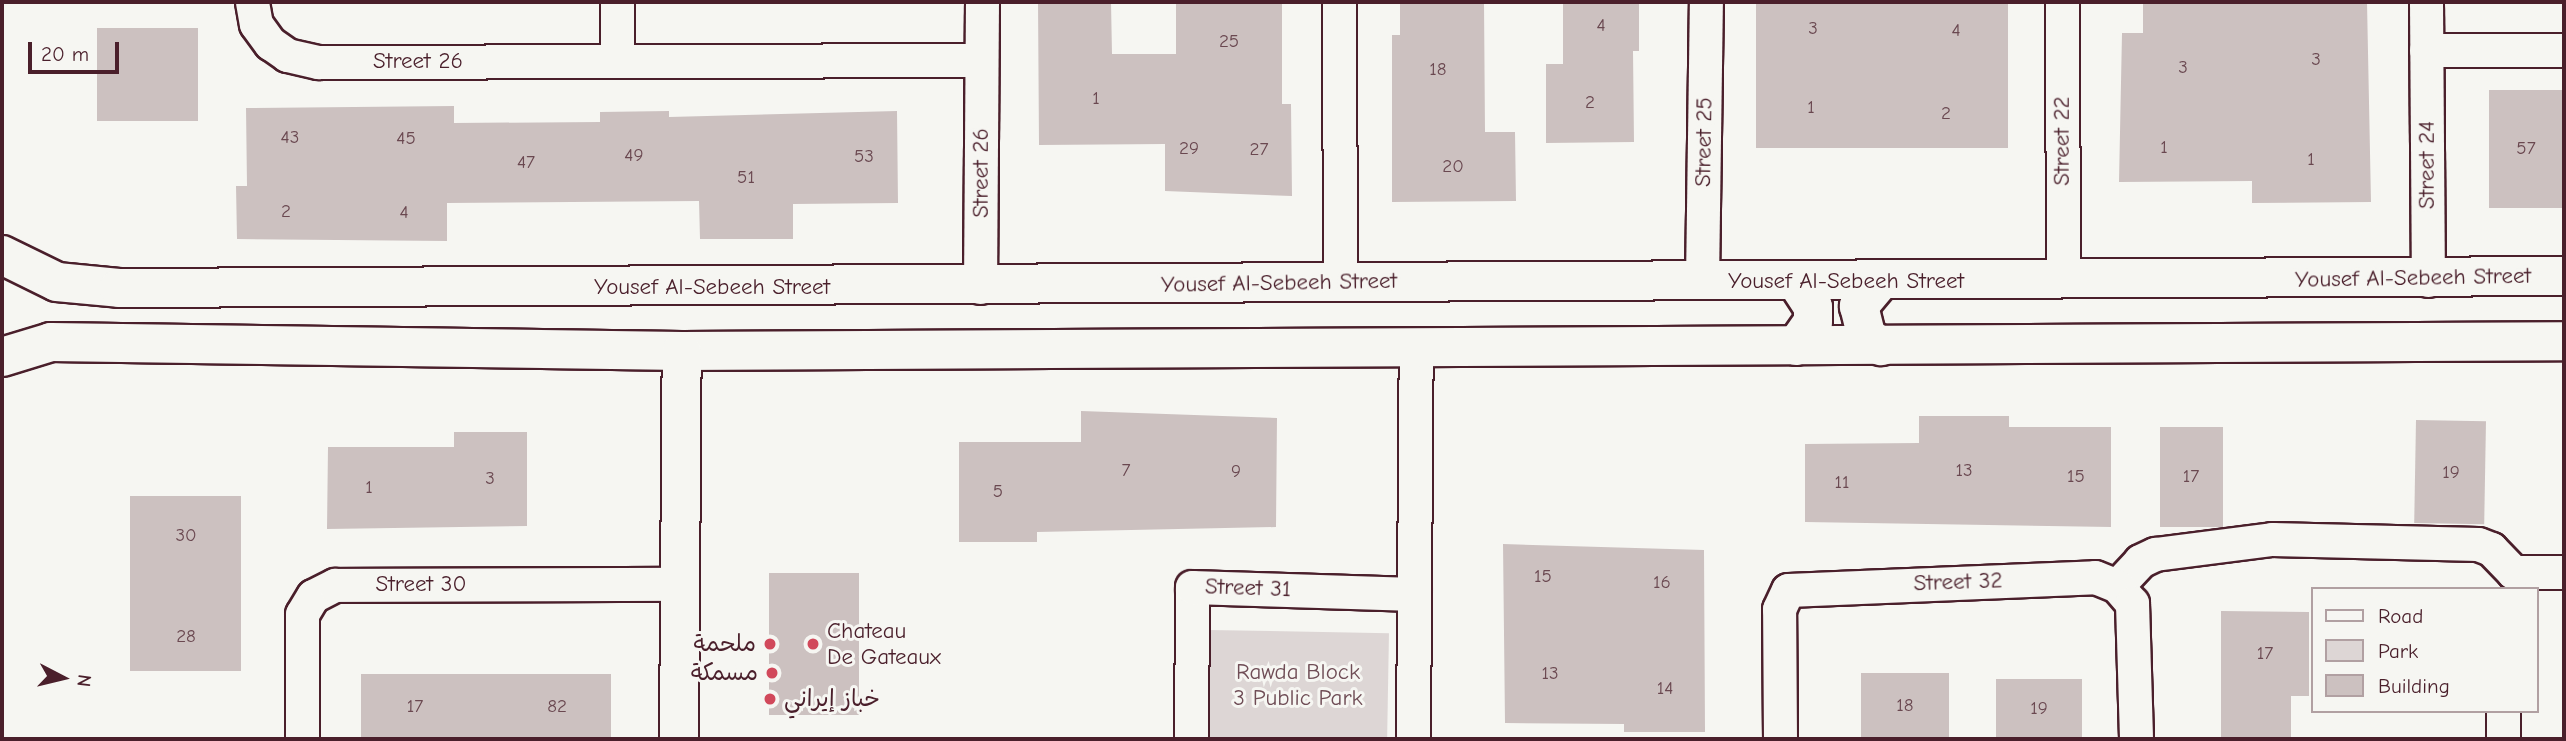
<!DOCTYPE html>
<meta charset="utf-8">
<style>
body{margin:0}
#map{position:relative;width:2566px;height:741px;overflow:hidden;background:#f6f6f2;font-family:"Comic Neue","Playpen Sans Arabic",sans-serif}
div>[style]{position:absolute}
.green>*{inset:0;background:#ddd6d5;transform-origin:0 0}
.building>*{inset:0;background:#ccc1c0;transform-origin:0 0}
.roads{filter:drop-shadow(2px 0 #4a1f2b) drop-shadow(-2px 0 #4a1f2b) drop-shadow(0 2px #4a1f2b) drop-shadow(0 -2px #4a1f2b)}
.street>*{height:33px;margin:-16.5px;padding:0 16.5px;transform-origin:16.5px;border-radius:16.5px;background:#f6f6f2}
.secondary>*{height:38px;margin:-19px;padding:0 19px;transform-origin:19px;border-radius:19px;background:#f6f6f2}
.dots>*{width:19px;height:19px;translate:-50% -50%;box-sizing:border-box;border:4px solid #f6f6f2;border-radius:50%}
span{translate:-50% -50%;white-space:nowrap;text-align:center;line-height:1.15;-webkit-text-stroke:6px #f6f6f2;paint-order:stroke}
.number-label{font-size:19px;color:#6a4850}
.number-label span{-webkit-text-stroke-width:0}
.street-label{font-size:23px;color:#4a1f2b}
.poi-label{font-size:23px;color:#4a1f2b}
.left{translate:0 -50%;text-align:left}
.right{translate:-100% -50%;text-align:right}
.park-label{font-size:23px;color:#6f4d56}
.frame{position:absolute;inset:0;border:4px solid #4a1f2b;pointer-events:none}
.legend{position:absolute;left:2311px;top:587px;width:228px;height:126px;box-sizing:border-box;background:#f6f6f2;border:2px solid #b1a0a2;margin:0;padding:9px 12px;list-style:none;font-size:21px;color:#4a1f2b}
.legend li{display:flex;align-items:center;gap:14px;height:35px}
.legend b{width:35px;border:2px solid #b1a0a2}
.north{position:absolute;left:28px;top:643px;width:70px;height:70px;-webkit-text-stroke:5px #f6f6f2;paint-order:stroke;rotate:97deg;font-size:19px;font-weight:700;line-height:28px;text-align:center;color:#4a1f2b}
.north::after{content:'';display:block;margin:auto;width:24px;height:32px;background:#4a1f2b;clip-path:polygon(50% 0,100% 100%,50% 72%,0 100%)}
.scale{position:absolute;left:28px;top:42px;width:91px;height:32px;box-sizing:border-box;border:4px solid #4a1f2b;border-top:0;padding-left:9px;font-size:21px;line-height:24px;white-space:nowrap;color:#4a1f2b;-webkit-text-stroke:5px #f6f6f2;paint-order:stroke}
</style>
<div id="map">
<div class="green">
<div style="left:1208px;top:630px;width:181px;height:109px;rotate:1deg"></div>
</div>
<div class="building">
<div style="clip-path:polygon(1038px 2px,1111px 2px,1112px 54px,1176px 54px,1176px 2px,1282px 2px,1282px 104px,1291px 104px,1292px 196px,1165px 191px,1165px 144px,1039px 145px)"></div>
<div style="clip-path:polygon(1400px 2px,1484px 2px,1485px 132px,1515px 132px,1516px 201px,1392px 202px,1392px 35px,1400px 35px)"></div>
<div style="clip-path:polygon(1563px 2px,1639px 2px,1639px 51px,1633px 51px,1634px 142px,1546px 143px,1546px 64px,1563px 64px)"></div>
<div style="left:1756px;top:2px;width:252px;height:146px"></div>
<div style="clip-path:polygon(2143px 2px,2367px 2px,2371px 202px,2252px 203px,2252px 181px,2119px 182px,2122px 33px,2143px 33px)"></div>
<div style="left:198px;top:28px;width:93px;height:101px;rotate:90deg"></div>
<div style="left:2489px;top:90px;width:75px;height:118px"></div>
<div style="clip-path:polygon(454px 106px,454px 123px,600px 122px,600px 112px,669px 111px,669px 117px,897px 111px,898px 203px,793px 204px,793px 239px,700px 239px,699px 201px,447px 203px,447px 241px,237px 239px,236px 186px,247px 186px,246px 108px)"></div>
<div style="clip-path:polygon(1081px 411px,1277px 418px,1276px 527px,1037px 532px,1037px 542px,959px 542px,959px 442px,1081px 442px)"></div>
<div style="clip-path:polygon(1919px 416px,2009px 416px,2009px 427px,2111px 427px,2111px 527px,1805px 522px,1805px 444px,1919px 443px)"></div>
<div style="left:2416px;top:420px;width:70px;height:103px;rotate:1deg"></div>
<div style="left:2160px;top:427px;width:63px;height:100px"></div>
<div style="clip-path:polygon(454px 432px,527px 432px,527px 526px,327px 529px,328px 447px,454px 447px)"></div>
<div style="left:130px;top:496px;width:111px;height:175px"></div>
<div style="clip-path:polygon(1503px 544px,1704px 550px,1705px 732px,1624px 732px,1624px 724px,1505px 723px)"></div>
<div style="left:769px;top:573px;width:90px;height:142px"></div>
<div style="clip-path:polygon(2221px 611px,2309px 612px,2309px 696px,2291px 696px,2291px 739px,2221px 739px)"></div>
<div style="left:1861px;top:673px;width:88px;height:66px"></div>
<div style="left:361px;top:674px;width:250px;height:65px"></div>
<div style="left:1996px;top:679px;width:86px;height:60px"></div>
</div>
<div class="roads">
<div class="street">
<div style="left:252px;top:2px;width:22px;rotate:80deg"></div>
<div style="left:256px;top:24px;width:24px;rotate:54deg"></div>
<div style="left:270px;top:43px;width:21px;rotate:35deg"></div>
<div style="left:287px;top:55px;width:32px;rotate:13deg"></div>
<div style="left:318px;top:62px;width:663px;rotate:-0.17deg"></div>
<div style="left:1339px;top:2px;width:279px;rotate:89.8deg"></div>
<div style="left:2062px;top:2px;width:278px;rotate:89.8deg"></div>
<div style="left:2426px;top:2px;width:278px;rotate:89.6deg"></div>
<div style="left:2426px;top:50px;width:138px"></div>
<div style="left:617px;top:60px;width:58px;rotate:-90deg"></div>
<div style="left:1702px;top:281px;width:279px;rotate:-89.2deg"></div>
<div style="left:980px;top:287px;width:285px;rotate:-89.6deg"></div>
<div style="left:2513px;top:572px;width:51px"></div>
<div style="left:2117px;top:586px;width:34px;rotate:-47deg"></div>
<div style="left:2140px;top:561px;width:17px;rotate:-25deg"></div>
<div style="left:2155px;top:554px;width:118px;rotate:-7.3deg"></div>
<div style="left:2272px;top:539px;width:206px;rotate:1.4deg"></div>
<div style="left:2478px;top:544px;width:14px;rotate:21deg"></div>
<div style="left:2491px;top:549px;width:32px;rotate:46deg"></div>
<div style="left:302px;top:739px;width:125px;rotate:-90deg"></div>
<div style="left:302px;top:614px;width:21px;rotate:-59deg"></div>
<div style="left:313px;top:596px;width:25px;rotate:-27deg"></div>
<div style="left:335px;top:585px;width:344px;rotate:-0.2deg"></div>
<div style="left:1191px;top:739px;width:152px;rotate:-89.6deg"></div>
<div style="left:1192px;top:587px;width:222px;rotate:1.8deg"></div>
<div style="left:1413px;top:739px;width:391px;rotate:-89.6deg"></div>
<div style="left:1780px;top:739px;width:130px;rotate:-90.4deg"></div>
<div style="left:1779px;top:609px;width:21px;rotate:-65deg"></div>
<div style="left:1788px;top:590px;width:307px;rotate:-2.4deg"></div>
<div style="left:2095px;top:577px;width:24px;rotate:22deg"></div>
<div style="left:2117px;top:586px;width:23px;rotate:49deg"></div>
<div style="left:2132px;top:603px;width:136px;rotate:88.3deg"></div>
<div style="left:2503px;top:739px;width:28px;rotate:-90deg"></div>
</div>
<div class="secondary">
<div style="left:2px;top:255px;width:61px;rotate:26.1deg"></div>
<div style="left:57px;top:282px;width:62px;rotate:5.5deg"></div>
<div style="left:119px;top:288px;width:2445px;rotate:-0.28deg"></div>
<div style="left:1880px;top:281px;width:33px;rotate:130deg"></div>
<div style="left:1859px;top:306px;width:32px;rotate:76deg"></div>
<div style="left:1867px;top:337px;width:17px;rotate:33deg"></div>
<div style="left:1796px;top:346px;width:29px;rotate:-55deg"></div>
<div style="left:1813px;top:322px;width:15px;rotate:-90deg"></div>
<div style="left:1813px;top:307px;width:30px;rotate:-123deg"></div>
<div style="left:2px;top:357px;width:51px;rotate:-17deg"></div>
<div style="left:51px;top:342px;width:631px;rotate:0.82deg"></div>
<div style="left:682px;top:351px;width:1882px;rotate:-0.3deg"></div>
<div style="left:679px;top:739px;width:388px;rotate:-89.6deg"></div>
</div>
</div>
<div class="dots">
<div style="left:770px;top:644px;background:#d1495b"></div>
<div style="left:813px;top:644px;background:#d1495b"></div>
<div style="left:772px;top:673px;background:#d1495b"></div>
<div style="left:770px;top:699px;background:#d1495b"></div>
</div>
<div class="number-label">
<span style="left:1601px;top:26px">4</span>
<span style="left:1813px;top:29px">3</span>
<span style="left:1956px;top:31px">4</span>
<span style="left:1229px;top:42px">25</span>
<span style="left:2316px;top:60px">3</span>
<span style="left:2183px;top:68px">3</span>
<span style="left:1438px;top:70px">18</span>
<span style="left:1096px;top:99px">1</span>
<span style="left:1590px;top:103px">2</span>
<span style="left:1811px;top:108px">1</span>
<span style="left:1946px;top:114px">2</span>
<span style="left:290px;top:138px">43</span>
<span style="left:406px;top:139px">45</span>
<span style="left:2164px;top:148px">1</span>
<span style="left:1189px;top:149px">29</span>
<span style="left:2526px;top:149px">57</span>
<span style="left:1259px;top:150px">27</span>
<span style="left:634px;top:156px">49</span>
<span style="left:864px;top:157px">53</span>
<span style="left:2311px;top:160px">1</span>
<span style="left:526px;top:163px">47</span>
<span style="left:1453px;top:167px">20</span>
<span style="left:746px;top:178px">51</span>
<span style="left:286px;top:212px">2</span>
<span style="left:404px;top:213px">4</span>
<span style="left:1126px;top:471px">7</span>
<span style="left:1964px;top:471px">13</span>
<span style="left:1236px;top:472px">9</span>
<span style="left:2451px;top:473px">19</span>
<span style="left:2076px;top:477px">15</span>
<span style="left:2191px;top:477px">17</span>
<span style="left:490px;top:479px">3</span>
<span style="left:1842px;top:483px">11</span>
<span style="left:369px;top:488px">1</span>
<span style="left:998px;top:492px">5</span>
<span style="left:186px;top:536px">30</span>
<span style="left:1543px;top:577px">15</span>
<span style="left:1662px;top:583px">16</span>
<span style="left:186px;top:637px">28</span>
<span style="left:2265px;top:654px">17</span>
<span style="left:1550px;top:674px">13</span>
<span style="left:1665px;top:689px">14</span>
<span style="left:1905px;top:706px">18</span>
<span style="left:415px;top:707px">17</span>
<span style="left:557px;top:707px">82</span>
<span style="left:2039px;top:709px">19</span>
</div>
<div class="street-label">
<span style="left:418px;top:61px">Street 26</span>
<span style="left:2062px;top:141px;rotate:-90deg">Street 22</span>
<span style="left:1704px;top:142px;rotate:-89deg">Street 25</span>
<span style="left:2427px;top:165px;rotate:-90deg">Street 24</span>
<span style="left:981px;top:173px;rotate:-90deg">Street 26</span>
<span style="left:2413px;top:278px;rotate:-1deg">Yousef Al-Sebeeh Street</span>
<span style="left:1846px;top:281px">Yousef Al-Sebeeh Street</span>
<span style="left:1279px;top:283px;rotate:-1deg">Yousef Al-Sebeeh Street</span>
<span style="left:712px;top:287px">Yousef Al-Sebeeh Street</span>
<span style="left:1958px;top:582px;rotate:-2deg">Street 32</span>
<span style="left:421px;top:584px">Street 30</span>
<span style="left:1248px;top:588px;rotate:2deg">Street 31</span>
</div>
<div class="poi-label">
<span class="left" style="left:827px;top:644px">Chateau<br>De Gateaux</span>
<span class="right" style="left:756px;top:644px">ملحمة</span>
<span class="right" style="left:758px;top:673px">مسمكة</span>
<span class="left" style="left:784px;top:699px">خباز إيراني</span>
</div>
<div class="park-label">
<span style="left:1298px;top:685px">Rawda Block<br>3 Public Park</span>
</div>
<div class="frame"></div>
<ul class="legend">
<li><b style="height:9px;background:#f6f6f2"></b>Road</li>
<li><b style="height:19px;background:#ddd6d5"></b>Park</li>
<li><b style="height:19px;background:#ccc1c0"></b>Building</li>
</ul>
<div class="north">N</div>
<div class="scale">20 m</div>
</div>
